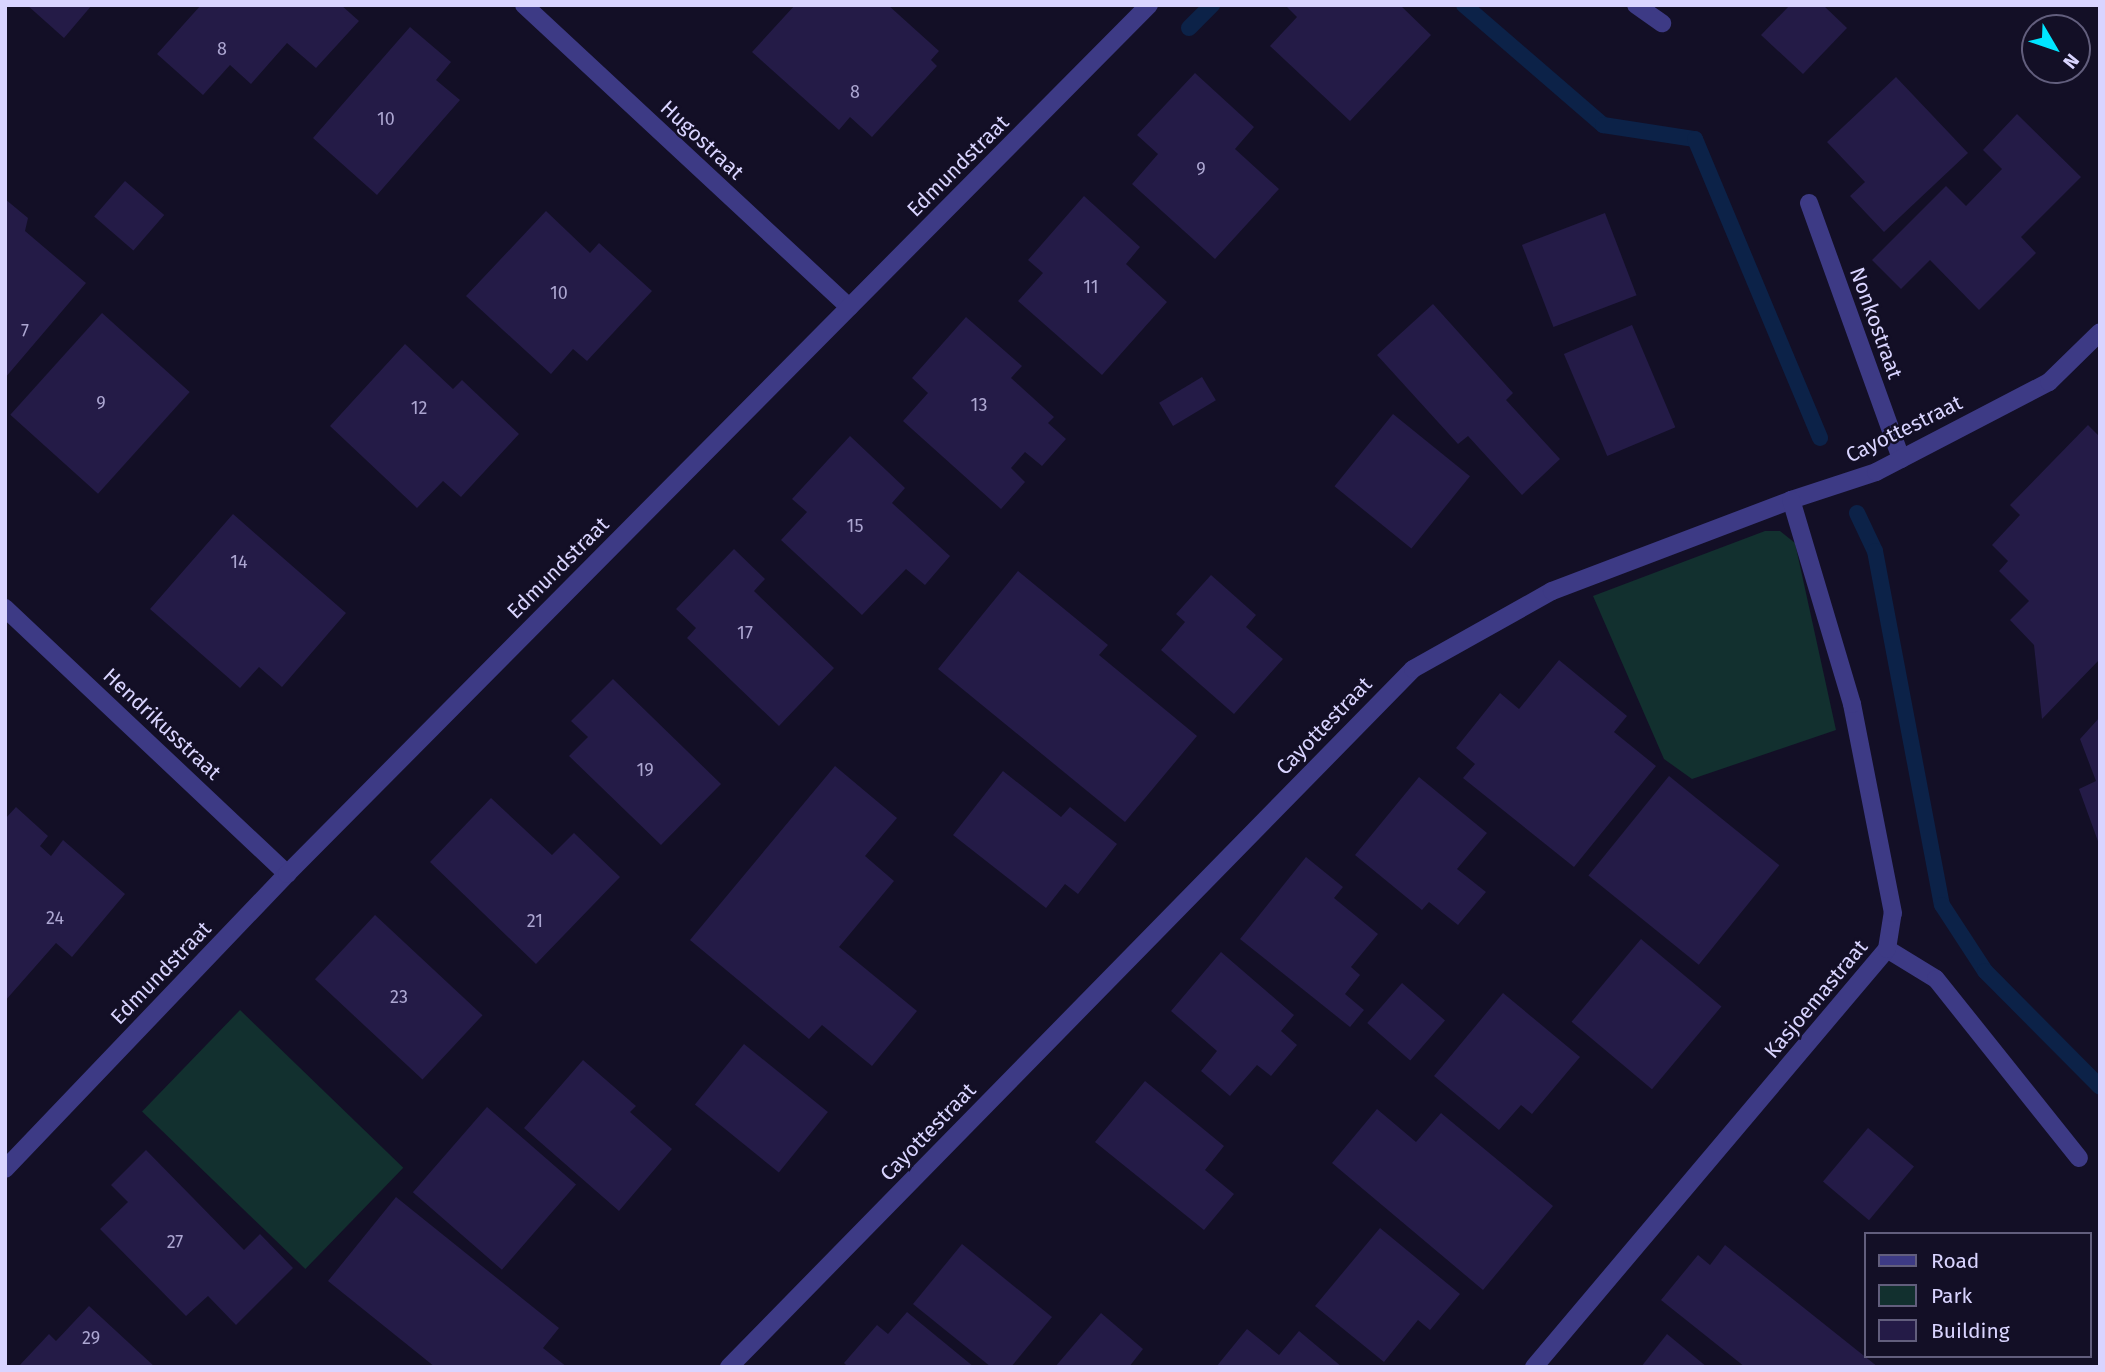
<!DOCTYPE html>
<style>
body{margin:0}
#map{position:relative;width:2105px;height:1372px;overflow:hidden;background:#130f26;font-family:"Fira Sans",sans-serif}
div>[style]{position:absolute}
.green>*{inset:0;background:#12302f;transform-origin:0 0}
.stream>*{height:16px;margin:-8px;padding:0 8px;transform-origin:8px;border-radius:8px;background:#0c2248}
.building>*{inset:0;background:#241b47;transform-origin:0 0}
.lane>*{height:18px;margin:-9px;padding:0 9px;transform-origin:9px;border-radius:9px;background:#3d3a85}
.street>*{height:18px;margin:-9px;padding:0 9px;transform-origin:9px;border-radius:9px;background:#3d3a85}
span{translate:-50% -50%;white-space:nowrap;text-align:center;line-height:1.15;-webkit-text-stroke:5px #130f26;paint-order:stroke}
.number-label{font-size:18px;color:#aca6d1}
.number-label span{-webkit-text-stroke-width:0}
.street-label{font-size:21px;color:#d9d4ff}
.frame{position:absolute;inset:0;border:7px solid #d9d4ff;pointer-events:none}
.legend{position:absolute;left:1864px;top:1232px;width:228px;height:126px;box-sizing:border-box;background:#130f26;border:2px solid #625e7d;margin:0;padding:9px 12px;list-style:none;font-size:21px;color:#d9d4ff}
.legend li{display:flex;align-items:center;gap:14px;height:35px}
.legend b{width:35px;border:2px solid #625e7d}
.north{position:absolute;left:2021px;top:14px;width:70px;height:70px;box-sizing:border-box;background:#130f26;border:2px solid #625e7d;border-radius:50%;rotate:129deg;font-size:19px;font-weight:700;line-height:28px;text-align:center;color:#d9d4ff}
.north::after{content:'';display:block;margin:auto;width:24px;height:32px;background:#00e5ff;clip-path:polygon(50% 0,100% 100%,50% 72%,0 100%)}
</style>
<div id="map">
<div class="green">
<div style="clip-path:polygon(1765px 531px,1780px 531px,1795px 543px,1836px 730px,1692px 779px,1664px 759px,1593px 596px)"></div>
<div style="left:240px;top:1010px;width:227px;height:141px;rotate:44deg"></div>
</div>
<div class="stream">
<div style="left:1464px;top:5px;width:184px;rotate:40.8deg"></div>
<div style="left:1603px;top:125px;width:93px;rotate:8.7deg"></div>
<div style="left:1695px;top:139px;width:324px;rotate:67.3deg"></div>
<div style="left:1189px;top:28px;width:33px;rotate:-45deg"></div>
<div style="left:1857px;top:513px;width:42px;rotate:64.7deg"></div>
<div style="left:1875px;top:551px;width:360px;rotate:79.3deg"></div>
<div style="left:1942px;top:905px;width:79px;rotate:56.9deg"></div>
<div style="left:1985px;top:971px;width:163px;rotate:45.2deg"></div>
</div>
<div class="building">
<div style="clip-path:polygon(27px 5px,92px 5px,64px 38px)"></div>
<div style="clip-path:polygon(201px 5px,341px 5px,359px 21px,316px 68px,287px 43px,251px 84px,230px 65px,203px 95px,157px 54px)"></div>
<div style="clip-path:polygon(795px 5px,888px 5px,939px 51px,931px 60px,937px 66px,872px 137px,850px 117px,839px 130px,752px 52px)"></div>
<div style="clip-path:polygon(1285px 5px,1400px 5px,1431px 35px,1350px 121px,1270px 46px,1297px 17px)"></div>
<div style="clip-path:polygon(1790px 5px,1823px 5px,1847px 28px,1803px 74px,1761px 35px)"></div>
<div style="clip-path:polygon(410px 27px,451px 62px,436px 80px,460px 100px,377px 195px,313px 138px)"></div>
<div style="clip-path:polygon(1195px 73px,1254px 127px,1235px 149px,1279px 189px,1215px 259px,1132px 184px,1158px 154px,1137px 135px)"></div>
<div style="clip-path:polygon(1896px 77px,1968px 153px,1884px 232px,1850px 196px,1865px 182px,1827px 142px)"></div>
<div style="clip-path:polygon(2017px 114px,2081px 177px,2021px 237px,2036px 253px,1979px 310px,1930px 260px,1901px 289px,1872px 260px,1946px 186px,1966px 206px,2002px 169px,1983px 150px)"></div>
<div style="left:125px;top:181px;width:52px;height:47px;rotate:41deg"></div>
<div style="clip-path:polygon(1084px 196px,1140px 247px,1126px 264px,1167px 302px,1102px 375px,1018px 301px,1043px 273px,1028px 260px)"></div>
<div style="clip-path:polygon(5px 199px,28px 218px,25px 231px,86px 283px,5px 378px)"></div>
<div style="clip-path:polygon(546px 211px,590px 253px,599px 243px,652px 291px,587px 361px,573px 349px,551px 374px,466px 296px)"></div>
<div style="left:1605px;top:213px;width:88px;height:89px;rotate:69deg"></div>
<div style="clip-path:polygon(1433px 304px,1513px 393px,1506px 400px,1560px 459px,1522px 495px,1468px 436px,1458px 444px,1377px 355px)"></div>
<div style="left:102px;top:313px;width:118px;height:137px;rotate:42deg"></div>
<div style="clip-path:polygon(966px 317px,1022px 366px,1011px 378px,1054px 417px,1048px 423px,1066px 439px,1042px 466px,1025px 452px,1011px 468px,1025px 482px,1001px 509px,903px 421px,928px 393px,912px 378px)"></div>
<div style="left:1632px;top:325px;width:111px;height:74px;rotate:67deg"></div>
<div style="clip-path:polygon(405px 344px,453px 389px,462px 380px,519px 434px,461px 497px,443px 481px,417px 508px,330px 426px)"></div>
<div style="left:1202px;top:377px;width:27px;height:50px;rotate:59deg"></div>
<div style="left:1393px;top:414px;width:99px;height:93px;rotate:39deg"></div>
<div style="clip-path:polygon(2088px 425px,2100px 437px,2100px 659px,2042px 719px,2034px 645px,2010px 620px,2029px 601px,1999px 571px,2008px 561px,1992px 545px,2020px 515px,2010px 505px)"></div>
<div style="clip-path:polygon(850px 436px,905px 488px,892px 503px,950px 556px,925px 585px,906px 569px,862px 615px,781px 540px,807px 512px,792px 499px)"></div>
<div style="clip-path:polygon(233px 514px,346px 613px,282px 687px,259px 667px,240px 688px,150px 609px)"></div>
<div style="clip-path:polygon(734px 549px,765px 579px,754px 591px,834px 668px,779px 726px,687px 638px,696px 628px,676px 609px)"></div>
<div style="clip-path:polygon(1018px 571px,1108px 645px,1099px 655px,1197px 736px,1125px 822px,938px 669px)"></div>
<div style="clip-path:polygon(1211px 575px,1256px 615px,1246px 627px,1283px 659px,1234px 714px,1161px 650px,1185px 622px,1176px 614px)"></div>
<div style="clip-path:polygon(1559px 660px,1627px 716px,1614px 732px,1656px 766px,1574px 867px,1463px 778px,1475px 764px,1456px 748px,1500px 693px,1519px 709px)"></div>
<div style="clip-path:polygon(613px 679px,721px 784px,661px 845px,569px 756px,588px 737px,571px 721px)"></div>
<div style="clip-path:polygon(2100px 717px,2100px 844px,2099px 844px,2079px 789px,2096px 781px,2080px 739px)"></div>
<div style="clip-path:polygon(835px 766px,897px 818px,865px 856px,894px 881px,839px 947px,917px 1011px,872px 1066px,822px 1025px,809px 1039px,690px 940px)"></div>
<div style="clip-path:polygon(1003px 771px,1061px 817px,1070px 807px,1117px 844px,1078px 894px,1065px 884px,1046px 908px,953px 835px)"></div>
<div style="left:1669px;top:776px;width:142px;height:128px;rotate:39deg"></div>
<div style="clip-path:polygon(1419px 777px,1487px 833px,1457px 869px,1486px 892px,1458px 925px,1429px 902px,1422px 910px,1355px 855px)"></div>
<div style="clip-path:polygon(491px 798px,552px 855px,574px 833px,620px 877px,536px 964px,430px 862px)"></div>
<div style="clip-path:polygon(16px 807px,48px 836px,40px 846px,51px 856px,63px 840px,125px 894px,72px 957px,56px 943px,5px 1001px,5px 819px)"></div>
<div style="clip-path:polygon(1306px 857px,1343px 887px,1334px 898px,1378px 934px,1351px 967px,1360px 975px,1345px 994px,1364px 1010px,1350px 1027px,1240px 939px)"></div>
<div style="left:375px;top:915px;width:147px;height:88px;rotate:43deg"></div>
<div style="left:1641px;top:939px;width:105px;height:108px;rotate:40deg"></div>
<div style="clip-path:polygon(1221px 952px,1294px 1015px,1281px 1031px,1297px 1045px,1271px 1076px,1257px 1065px,1230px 1096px,1201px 1071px,1217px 1051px,1171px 1011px)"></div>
<div style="left:1402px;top:983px;width:57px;height:53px;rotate:41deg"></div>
<div style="clip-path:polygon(1503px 993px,1580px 1057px,1532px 1114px,1521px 1105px,1499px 1130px,1434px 1076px)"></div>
<div style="left:744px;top:1044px;width:108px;height:78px;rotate:39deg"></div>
<div style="clip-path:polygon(583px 1060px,636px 1106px,630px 1112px,672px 1149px,619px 1211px,524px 1128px)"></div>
<div style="clip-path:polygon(1145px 1081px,1224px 1146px,1205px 1170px,1234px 1194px,1204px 1230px,1095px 1142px)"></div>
<div style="left:487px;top:1107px;width:118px;height:113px;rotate:41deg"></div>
<div style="clip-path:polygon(1377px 1109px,1416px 1142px,1441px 1113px,1553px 1206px,1483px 1290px,1332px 1163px)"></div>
<div style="left:1868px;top:1128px;width:60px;height:70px;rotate:40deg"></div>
<div style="clip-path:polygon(146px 1150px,244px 1250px,260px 1234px,293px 1268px,236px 1325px,208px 1296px,186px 1316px,100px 1229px,128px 1202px,111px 1185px)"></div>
<div style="clip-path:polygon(396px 1197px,559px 1328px,543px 1348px,567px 1367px,435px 1367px,328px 1281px)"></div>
<div style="clip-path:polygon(1380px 1228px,1460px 1294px,1430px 1330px,1418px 1320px,1384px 1362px,1315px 1306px)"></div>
<div style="clip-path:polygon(962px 1244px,1052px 1317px,1011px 1367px,991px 1367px,913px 1304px)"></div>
<div style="clip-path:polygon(1725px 1245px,1878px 1367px,1745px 1367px,1661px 1300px,1698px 1255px,1710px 1265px)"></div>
<div style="clip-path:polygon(89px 1306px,155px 1367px,18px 1367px,49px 1334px,56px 1341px)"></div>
<div style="clip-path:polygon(907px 1312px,974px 1367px,848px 1367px,844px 1363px,877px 1325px,888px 1334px)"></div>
<div style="clip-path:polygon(1101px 1313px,1143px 1349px,1129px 1367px,1055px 1367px)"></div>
<div style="clip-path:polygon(1247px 1329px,1279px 1355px,1299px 1331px,1342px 1367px,1216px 1367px)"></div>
<div style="clip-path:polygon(1667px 1334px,1707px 1367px,1641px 1367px)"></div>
</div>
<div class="lane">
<div style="left:1636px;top:5px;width:32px;rotate:35deg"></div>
<div style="left:1809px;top:203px;width:272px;rotate:70.2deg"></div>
<div style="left:1887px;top:949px;width:57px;rotate:31.5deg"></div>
<div style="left:1936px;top:979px;width:229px;rotate:51.4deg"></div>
</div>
<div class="street">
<div style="left:524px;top:5px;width:444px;rotate:42.9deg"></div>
<div style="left:5px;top:608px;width:388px;rotate:43.3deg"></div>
<div style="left:5px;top:1169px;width:408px;rotate:-46.3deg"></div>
<div style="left:287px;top:874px;width:1224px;rotate:-45.23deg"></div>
<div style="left:729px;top:1367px;width:977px;rotate:-45.58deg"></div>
<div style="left:1413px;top:669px;width:159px;rotate:-29.3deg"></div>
<div style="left:1552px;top:591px;width:256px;rotate:-20.8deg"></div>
<div style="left:1791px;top:500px;width:89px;rotate:-18.2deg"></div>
<div style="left:1876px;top:472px;width:195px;rotate:-27.5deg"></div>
<div style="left:2049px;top:382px;width:71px;rotate:-44.4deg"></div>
<div style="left:1534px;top:1367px;width:547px;rotate:-49.82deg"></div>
<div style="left:1887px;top:949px;width:36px;rotate:-81deg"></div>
<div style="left:1893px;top:913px;width:213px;rotate:-101.1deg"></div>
<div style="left:1852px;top:704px;width:213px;rotate:-106.6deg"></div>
</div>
<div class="number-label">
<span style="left:222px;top:49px">8</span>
<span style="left:855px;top:92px">8</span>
<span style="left:386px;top:119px">10</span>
<span style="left:1201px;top:169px">9</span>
<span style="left:1091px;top:287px">11</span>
<span style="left:559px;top:293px">10</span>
<span style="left:25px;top:331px">7</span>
<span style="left:101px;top:403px">9</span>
<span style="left:979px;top:405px">13</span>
<span style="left:419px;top:408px">12</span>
<span style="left:855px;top:526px">15</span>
<span style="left:239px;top:562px">14</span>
<span style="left:745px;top:633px">17</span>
<span style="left:645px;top:770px">19</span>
<span style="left:55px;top:918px">24</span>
<span style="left:535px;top:921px">21</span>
<span style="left:399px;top:997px">23</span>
<span style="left:175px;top:1242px">27</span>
<span style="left:91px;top:1338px">29</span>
</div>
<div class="street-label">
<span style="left:702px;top:140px;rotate:43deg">Hugostraat</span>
<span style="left:958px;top:166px;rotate:-45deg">Edmundstraat</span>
<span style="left:1876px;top:323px;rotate:70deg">Nonkostraat</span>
<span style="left:1904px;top:429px;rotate:-26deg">Cayottestraat</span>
<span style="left:558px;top:568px;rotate:-45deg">Edmundstraat</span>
<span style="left:162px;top:724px;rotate:43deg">Hendrikusstraat</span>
<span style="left:1324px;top:726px;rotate:-46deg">Cayottestraat</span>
<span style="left:161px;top:973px;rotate:-46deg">Edmundstraat</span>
<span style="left:1816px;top:999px;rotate:-50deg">Kasjoemastraat</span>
<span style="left:928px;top:1132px;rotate:-46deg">Cayottestraat</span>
</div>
<div class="frame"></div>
<ul class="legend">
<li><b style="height:9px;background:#3d3a85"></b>Road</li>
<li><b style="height:19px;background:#12302f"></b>Park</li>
<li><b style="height:19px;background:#241b47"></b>Building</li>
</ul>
<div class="north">N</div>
</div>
